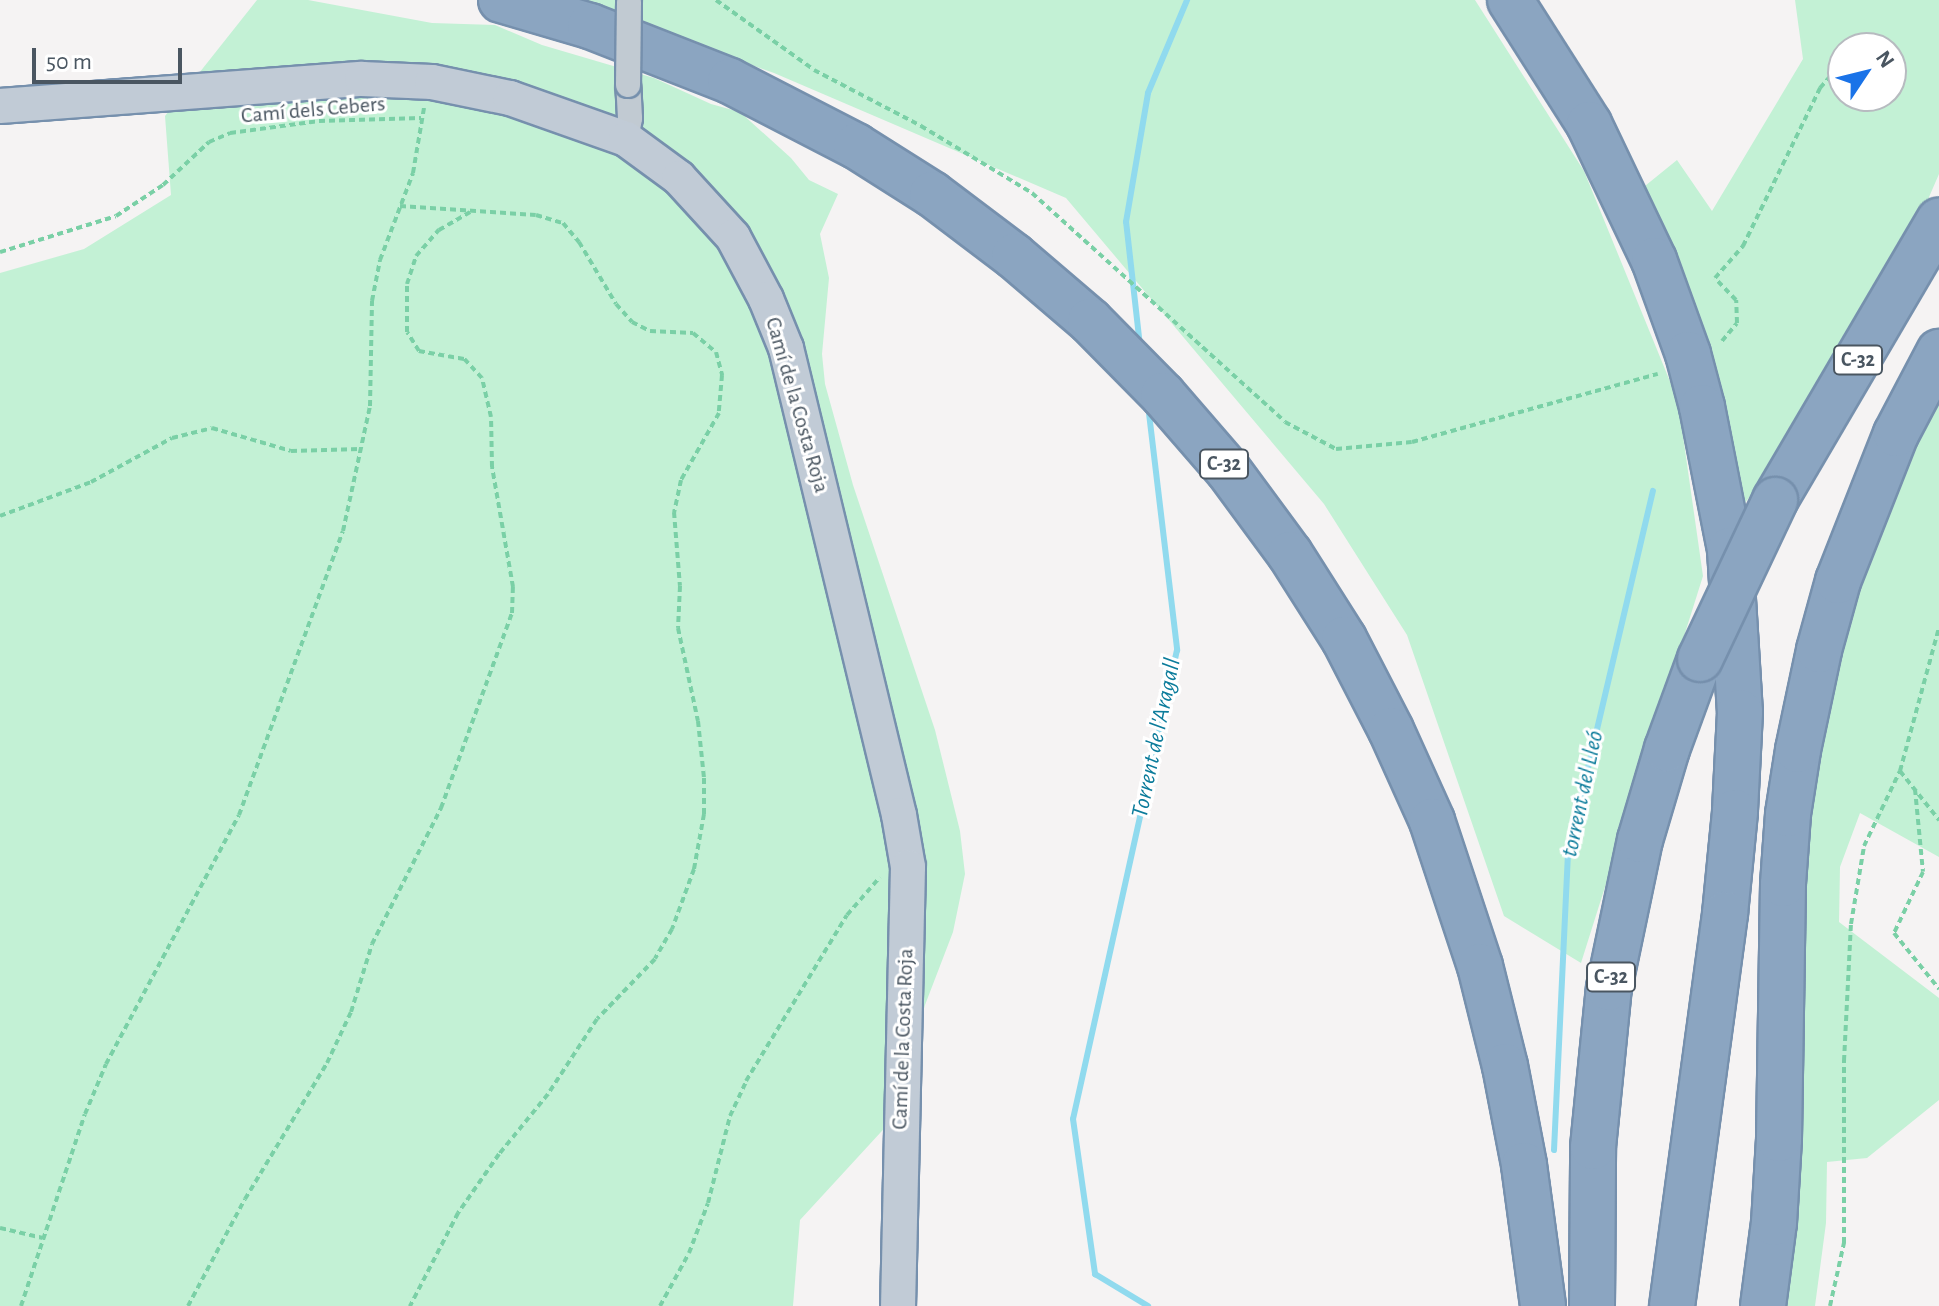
<!DOCTYPE html>
<meta charset="utf-8">
<style>
body{margin:0}
#map{position:relative;width:1939px;height:1306px;overflow:hidden;background:#f5f3f3;font-family:"Alegreya Sans",sans-serif}
div>[style]{position:absolute}
.green>*{inset:0;background:#c3f1d5}
.stream>*{height:6px;margin:-3px;padding:0 3px;transform-origin:3px;border-radius:3px;background:#90daee}
.path>*{height:4px;margin-top:-2px;transform-origin:0;background:repeating-linear-gradient(90deg,#7ad0a6 0 6px,transparent 0 10px)}
.roads{filter:drop-shadow(2px 0 #7690ad) drop-shadow(-2px 0 #7690ad) drop-shadow(0 2px #7690ad) drop-shadow(0 -2px #7690ad)}
.street>*{height:24px;margin:-12px;padding:0 12px;transform-origin:12px;border-radius:12px;background:#c1cad2}
.secondary>*{height:34px;margin:-17px;padding:0 17px;transform-origin:17px;border-radius:17px;background:#c1cbd6}
.highway>*{height:44px;margin:-22px;padding:0 22px;transform-origin:22px;border-radius:22px;background:#8ba5c1}
.bridges{filter:drop-shadow(2px 0 #7690ad) drop-shadow(-2px 0 #7690ad) drop-shadow(0 2px #7690ad) drop-shadow(0 -2px #7690ad)}
.street-bridge>*{height:24px;margin:-12px;padding:0 12px;transform-origin:12px;border-radius:12px;background:#c1cad2}
.highway-bridge>*{height:44px;margin:-22px;padding:0 22px;transform-origin:22px;border-radius:22px;background:#8ba5c1}
span{translate:-50% -50%;white-space:nowrap;text-align:center;line-height:1.15;-webkit-text-stroke:6px #fff;paint-order:stroke}
.shield-label span{padding:2px 6px;background:#fff;border:2px solid;border-radius:6px;-webkit-text-stroke-width:0}
.shield-label{font-size:20px;color:#4a5661;font-weight:700}
.street-label{font-size:22px;color:#4a5661}
.water-label{font-size:24px;color:#0c7c9b;font-style:italic}
.north{position:absolute;left:1827px;top:32px;width:80px;height:80px;box-sizing:border-box;background:#fff;border:2px solid #b7bbc0;border-radius:50%;rotate:55deg;font-size:22px;font-weight:700;line-height:32px;text-align:center;color:#4a5661}
.north::after{content:'';display:block;margin:auto;width:28px;height:36px;background:#1a73e8;clip-path:polygon(50% 0,100% 100%,50% 72%,0 100%)}
.scale{position:absolute;left:32px;top:48px;width:150px;height:36px;box-sizing:border-box;border:4px solid #4a5661;border-top:0;padding-left:10px;font-size:24px;line-height:28px;white-space:nowrap;color:#4a5661;-webkit-text-stroke:6px #fff;paint-order:stroke}
</style>
<div id="map">
<div class="green">
<div style="clip-path:polygon(257px 0,308px 0,432px 23px,495px 25px,542px 45px,654px 78px,711px 104px,740px 112px,791px 158px,809px 180px,838px 194px,820px 234px,829px 278px,822px 354px,825px 384px,853px 485px,935px 730px,960px 831px,965px 874px,953px 932px,925px 1005px,892px 1120px,800px 1220px,793px 1306px,0 1306px,0 273px,84px 249px,171px 195px,165px 116px)"></div>
<div style="clip-path:polygon(572px 0,1475px 0,1584px 171px,1678px 401px,1703px 576px,1581px 963px,1504px 916px,1407px 635px,1324px 504px,1066px 198px,774px 73px)"></div>
<div style="clip-path:polygon(evenodd,1795px 0,1939px 0,1939px 174px,1910px 241px,1790px 444px,1744px 504px,1694px 309px,1640px 190px,1677px 160px,1712px 211px,1803px 59px,1795px 0,1843px 48px,1891px 48px,1891px 96px,1843px 96px,1843px 48px)"></div>
<div style="clip-path:polygon(1939px 385px,1939px 857px,1860px 813px,1840px 867px,1839px 922px,1939px 998px,1939px 1100px,1867px 1158px,1827px 1162px,1826px 1223px,1815px 1306px,1780px 1306px,1799px 847px,1849px 607px)"></div>
</div>
<div class="stream">
<div style="left:1140px;top:346px;width:125px;rotate:-96.4deg"></div>
<div style="left:1126px;top:222px;width:131px;rotate:-80.3deg"></div>
<div style="left:1148px;top:93px;width:101px;rotate:-67.2deg"></div>
<div style="left:1148px;top:405px;width:247px;rotate:83.2deg"></div>
<div style="left:1177px;top:650px;width:480px;rotate:102.5deg"></div>
<div style="left:1073px;top:1119px;width:157px;rotate:81.9deg"></div>
<div style="left:1095px;top:1274px;width:62px;rotate:31.1deg"></div>
<div style="left:1554px;top:1150px;width:297px;rotate:-87.3deg"></div>
<div style="left:1568px;top:853px;width:372px;rotate:-76.8deg"></div>
</div>
<div class="path">
<div style="left:716px;top:0;width:120px;rotate:35.5deg"></div>
<div style="left:814px;top:70px;width:121px;rotate:27.6deg"></div>
<div style="left:921px;top:126px;width:130px;rotate:31.1deg"></div>
<div style="left:1032px;top:193px;width:341px;rotate:42.1deg"></div>
<div style="left:1285px;top:422px;width:58px;rotate:27.9deg"></div>
<div style="left:1336px;top:449px;width:76px;rotate:-5.3deg"></div>
<div style="left:1412px;top:442px;width:255px;rotate:-15.5deg"></div>
<div style="left:400px;top:206px;width:136px;rotate:3.8deg"></div>
<div style="left:536px;top:215px;width:28px;rotate:17deg"></div>
<div style="left:563px;top:223px;width:25px;rotate:50deg"></div>
<div style="left:579px;top:242px;width:72px;rotate:59.2deg"></div>
<div style="left:616px;top:304px;width:24px;rotate:48deg"></div>
<div style="left:632px;top:322px;width:20px;rotate:27deg"></div>
<div style="left:650px;top:331px;width:43px;rotate:2.7deg"></div>
<div style="left:693px;top:333px;width:30px;rotate:40deg"></div>
<div style="left:716px;top:352px;width:24px;rotate:75deg"></div>
<div style="left:722px;top:375px;width:38px;rotate:95deg"></div>
<div style="left:719px;top:413px;width:77px;rotate:119.6deg"></div>
<div style="left:681px;top:480px;width:33px;rotate:102deg"></div>
<div style="left:674px;top:512px;width:74px;rotate:85.4deg"></div>
<div style="left:680px;top:586px;width:42px;rotate:92.7deg"></div>
<div style="left:678px;top:628px;width:95px;rotate:77.9deg"></div>
<div style="left:698px;top:721px;width:57px;rotate:84deg"></div>
<div style="left:704px;top:778px;width:36px;rotate:90deg"></div>
<div style="left:704px;top:814px;width:56px;rotate:100.3deg"></div>
<div style="left:694px;top:869px;width:64px;rotate:110.1deg"></div>
<div style="left:672px;top:929px;width:34px;rotate:120deg"></div>
<div style="left:655px;top:959px;width:83px;rotate:134deg"></div>
<div style="left:597px;top:1019px;width:90px;rotate:123.2deg"></div>
<div style="left:548px;top:1094px;width:77px;rotate:129.2deg"></div>
<div style="left:499px;top:1154px;width:72px;rotate:124.8deg"></div>
<div style="left:458px;top:1213px;width:105px;rotate:117.3deg"></div>
<div style="left:0;top:252px;width:121px;rotate:-17.2deg"></div>
<div style="left:116px;top:216px;width:56px;rotate:-33.4deg"></div>
<div style="left:163px;top:185px;width:63px;rotate:-43.1deg"></div>
<div style="left:209px;top:142px;width:23px;rotate:-23deg"></div>
<div style="left:230px;top:133px;width:90px;rotate:-7.7deg"></div>
<div style="left:319px;top:121px;width:102px;rotate:-1.7deg"></div>
<div style="left:1722px;top:341px;width:23px;rotate:-50deg"></div>
<div style="left:1737px;top:323px;width:23px;rotate:-92deg"></div>
<div style="left:1736px;top:300px;width:30px;rotate:-134deg"></div>
<div style="left:1715px;top:278px;width:43px;rotate:-48.8deg"></div>
<div style="left:1743px;top:246px;width:176px;rotate:-64deg"></div>
<div style="left:1820px;top:88px;width:35px;rotate:-49deg"></div>
<div style="left:0;top:516px;width:97px;rotate:-20.5deg"></div>
<div style="left:91px;top:482px;width:92px;rotate:-28.5deg"></div>
<div style="left:172px;top:438px;width:41px;rotate:-14deg"></div>
<div style="left:212px;top:428px;width:82px;rotate:16.2deg"></div>
<div style="left:291px;top:451px;width:69px;rotate:-1.7deg"></div>
<div style="left:1900px;top:771px;width:63px;rotate:51.5deg"></div>
<div style="left:1915px;top:789px;width:83px;rotate:84.5deg"></div>
<div style="left:1923px;top:872px;width:68px;rotate:115.4deg"></div>
<div style="left:1894px;top:933px;width:72px;rotate:51.2deg"></div>
<div style="left:0;top:1228px;width:44px;rotate:13.1deg"></div>
<div style="left:21px;top:1306px;width:202px;rotate:-71.6deg"></div>
<div style="left:85px;top:1114px;width:54px;rotate:-67.2deg"></div>
<div style="left:106px;top:1064px;width:282px;rotate:-61.9deg"></div>
<div style="left:239px;top:815px;width:302px;rotate:-69.9deg"></div>
<div style="left:343px;top:531px;width:128px;rotate:-77.8deg"></div>
<div style="left:370px;top:406px;width:105px;rotate:-88.9deg"></div>
<div style="left:372px;top:301px;width:42px;rotate:-79deg"></div>
<div style="left:380px;top:260px;width:93px;rotate:-69.2deg"></div>
<div style="left:413px;top:173px;width:66px;rotate:-80.4deg"></div>
<div style="left:188px;top:1306px;width:121px;rotate:-62deg"></div>
<div style="left:245px;top:1199px;width:159px;rotate:-58.9deg"></div>
<div style="left:327px;top:1063px;width:56px;rotate:-64.8deg"></div>
<div style="left:351px;top:1012px;width:71px;rotate:-72.8deg"></div>
<div style="left:372px;top:944px;width:153px;rotate:-63.1deg"></div>
<div style="left:441px;top:808px;width:208px;rotate:-70deg"></div>
<div style="left:512px;top:613px;width:26px;rotate:-88deg"></div>
<div style="left:513px;top:587px;width:122px;rotate:-99.9deg"></div>
<div style="left:492px;top:467px;width:50px;rotate:-91.1deg"></div>
<div style="left:491px;top:417px;width:40px;rotate:-103deg"></div>
<div style="left:482px;top:378px;width:26px;rotate:-133deg"></div>
<div style="left:464px;top:359px;width:46px;rotate:-169.9deg"></div>
<div style="left:419px;top:351px;width:22px;rotate:-122deg"></div>
<div style="left:407px;top:332px;width:48px;rotate:-90deg"></div>
<div style="left:407px;top:284px;width:29px;rotate:-72deg"></div>
<div style="left:416px;top:256px;width:35px;rotate:-49deg"></div>
<div style="left:439px;top:230px;width:36px;rotate:-30deg"></div>
<div style="left:660px;top:1306px;width:60px;rotate:-61.3deg"></div>
<div style="left:689px;top:1253px;width:53px;rotate:-69.2deg"></div>
<div style="left:708px;top:1203px;width:90px;rotate:-75.8deg"></div>
<div style="left:730px;top:1116px;width:38px;rotate:-65deg"></div>
<div style="left:746px;top:1081px;width:194px;rotate:-58.7deg"></div>
<div style="left:847px;top:915px;width:50px;rotate:-49deg"></div>
<div style="left:1830px;top:1306px;width:65px;rotate:-77.5deg"></div>
<div style="left:1844px;top:1243px;width:182px;rotate:-90deg"></div>
<div style="left:1844px;top:1061px;width:137px;rotate:-87.1deg"></div>
<div style="left:1851px;top:924px;width:79px;rotate:-80.5deg"></div>
<div style="left:1864px;top:846px;width:83px;rotate:-64.4deg"></div>
<div style="left:1900px;top:771px;width:149px;rotate:-74.8deg"></div>
</div>
<div class="roads">
<div class="street">
<div style="left:626px;top:139px;width:21px;rotate:-79deg"></div>
<div style="left:630px;top:118px;width:33px;rotate:-93deg"></div>
</div>
<div class="secondary">
<div style="left:0;top:106px;width:363px;rotate:-4.3deg"></div>
<div style="left:362px;top:79px;width:70px;rotate:2.5deg"></div>
<div style="left:432px;top:82px;width:80px;rotate:11.6deg"></div>
<div style="left:510px;top:98px;width:123px;rotate:19.5deg"></div>
<div style="left:626px;top:139px;width:66px;rotate:36.3deg"></div>
<div style="left:679px;top:178px;width:80px;rotate:47.5deg"></div>
<div style="left:733px;top:237px;width:70px;rotate:62deg"></div>
<div style="left:766px;top:299px;width:53px;rotate:67.8deg"></div>
<div style="left:786px;top:348px;width:480px;rotate:76.4deg"></div>
<div style="left:899px;top:815px;width:53px;rotate:80.2deg"></div>
<div style="left:908px;top:867px;width:439px;rotate:91.3deg"></div>
</div>
<div class="highway">
<div style="left:501px;top:0;width:93px;rotate:16.3deg"></div>
<div style="left:590px;top:26px;width:150px;rotate:21.4deg"></div>
<div style="left:730px;top:81px;width:142px;rotate:27.3deg"></div>
<div style="left:856px;top:146px;width:90px;rotate:32.3deg"></div>
<div style="left:932px;top:194px;width:103px;rotate:37.1deg"></div>
<div style="left:1014px;top:256px;width:100px;rotate:40.5deg"></div>
<div style="left:1090px;top:321px;width:104px;rotate:45.4deg"></div>
<div style="left:1163px;top:395px;width:99px;rotate:49.1deg"></div>
<div style="left:1228px;top:470px;width:104px;rotate:53.6deg"></div>
<div style="left:1290px;top:554px;width:101px;rotate:57.6deg"></div>
<div style="left:1344px;top:639px;width:102px;rotate:62.7deg"></div>
<div style="left:1391px;top:730px;width:100px;rotate:65.7deg"></div>
<div style="left:1432px;top:821px;width:153px;rotate:71.7deg"></div>
<div style="left:1480px;top:966px;width:103px;rotate:76deg"></div>
<div style="left:1505px;top:1066px;width:101px;rotate:79.1deg"></div>
<div style="left:1524px;top:1165px;width:142px;rotate:82.3deg"></div>
<div style="left:1510px;top:0;width:147px;rotate:57.5deg"></div>
<div style="left:1589px;top:124px;width:151px;rotate:64.5deg"></div>
<div style="left:1654px;top:260px;width:100px;rotate:70.1deg"></div>
<div style="left:1688px;top:354px;width:55px;rotate:75.2deg"></div>
<div style="left:1702px;top:407px;width:146px;rotate:78.9deg"></div>
<div style="left:1730px;top:550px;width:162px;rotate:86.5deg"></div>
<div style="left:1740px;top:712px;width:100px;rotate:92.9deg"></div>
<div style="left:1735px;top:812px;width:102px;rotate:95.6deg"></div>
<div style="left:1725px;top:914px;width:396px;rotate:97.7deg"></div>
<div style="left:1775px;top:500px;width:324px;rotate:-59.6deg"></div>
<div style="left:1592px;top:1306px;width:159px;rotate:-89.6deg"></div>
<div style="left:1593px;top:1147px;width:160px;rotate:-84.3deg"></div>
<div style="left:1609px;top:988px;width:151px;rotate:-78.2deg"></div>
<div style="left:1640px;top:840px;width:95px;rotate:-73.5deg"></div>
<div style="left:1667px;top:749px;width:96px;rotate:-69.9deg"></div>
<div style="left:1763px;top:1306px;width:84px;rotate:-82.5deg"></div>
<div style="left:1774px;top:1223px;width:84px;rotate:-86.6deg"></div>
<div style="left:1779px;top:1139px;width:255px;rotate:-89.1deg"></div>
<div style="left:1783px;top:884px;width:70px;rotate:-85.9deg"></div>
<div style="left:1788px;top:814px;width:65px;rotate:-81.1deg"></div>
<div style="left:1798px;top:750px;width:102px;rotate:-78.1deg"></div>
<div style="left:1819px;top:650px;width:72px;rotate:-74.6deg"></div>
<div style="left:1838px;top:581px;width:158px;rotate:-68.5deg"></div>
<div style="left:1896px;top:434px;width:93px;rotate:-62.3deg"></div>
</div>
</div>
<div class="bridges">
<div class="street-bridge">
<div style="left:628px;top:85px;width:83px;rotate:-89.3deg"></div>
</div>
<div class="highway-bridge">
<div style="left:1700px;top:659px;width:176px;rotate:-64.7deg"></div>
</div>
</div>
<div class="shield-label">
<span style="left:1858px;top:360px">C-32</span>
<span style="left:1224px;top:464px">C-32</span>
<span style="left:1611px;top:977px">C-32</span>
</div>
<div class="street-label">
<span style="left:313px;top:110px;rotate:-5deg">Camí dels Cebers</span>
<span style="left:797px;top:405px;rotate:74deg">Camí de la Costa Roja</span>
<span style="left:903px;top:1039px;rotate:-88deg">Camí de la Costa Roja</span>
</div>
<div class="water-label">
<span style="left:1157px;top:738px;rotate:-78deg">Torrent de l'Aragall</span>
<span style="left:1583px;top:794px;rotate:-78deg">torrent del Lleó</span>
</div>
<div class="north">N</div>
<div class="scale">50 m</div>
</div>
